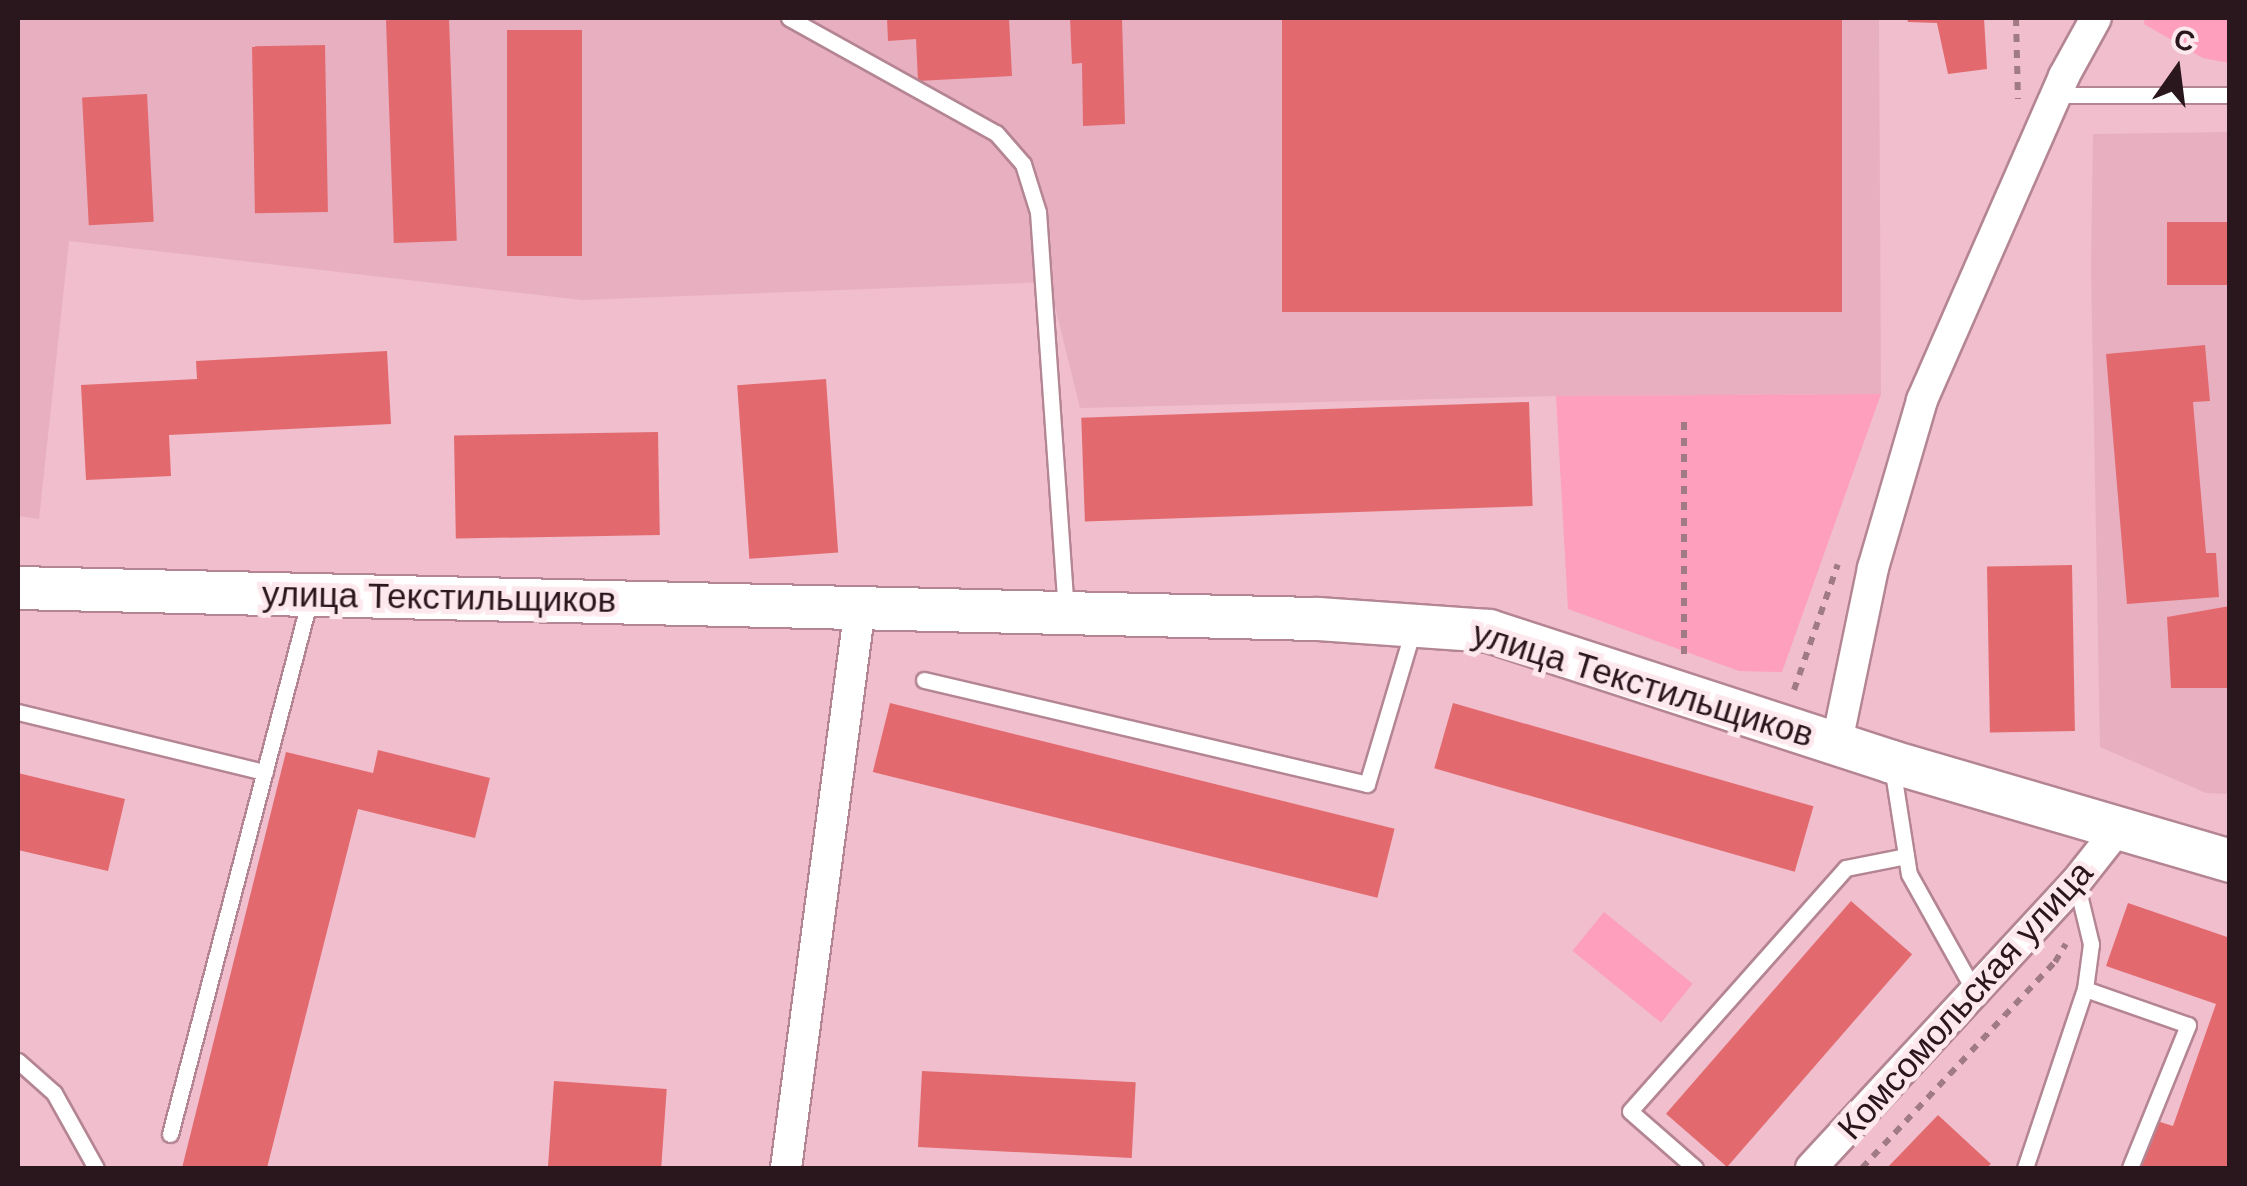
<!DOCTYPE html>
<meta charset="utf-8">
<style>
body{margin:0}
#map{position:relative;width:2247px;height:1186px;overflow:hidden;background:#f0becc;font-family:Arial,sans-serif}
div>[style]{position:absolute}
.built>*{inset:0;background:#e8afc0}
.green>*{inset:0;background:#fd9fbd;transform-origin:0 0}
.building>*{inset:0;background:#e26a6f;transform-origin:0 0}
.path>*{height:6px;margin-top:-3px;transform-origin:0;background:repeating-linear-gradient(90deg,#a07b86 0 8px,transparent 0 16px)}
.roads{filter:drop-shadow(2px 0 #b48593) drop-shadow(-2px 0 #b48593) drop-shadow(0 2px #b48593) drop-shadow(0 -2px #b48593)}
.lane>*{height:15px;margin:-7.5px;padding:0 7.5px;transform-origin:7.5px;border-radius:7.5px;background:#fff}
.street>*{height:30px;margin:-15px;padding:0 15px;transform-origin:15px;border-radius:15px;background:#fff}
.secondary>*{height:42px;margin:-21px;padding:0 21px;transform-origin:21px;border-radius:21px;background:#fff}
span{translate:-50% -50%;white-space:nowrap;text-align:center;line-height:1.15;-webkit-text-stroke:10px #fde8ee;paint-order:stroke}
.street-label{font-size:35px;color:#29171d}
.frame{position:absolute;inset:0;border:20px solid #29171d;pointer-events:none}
.north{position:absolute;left:2127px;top:20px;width:100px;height:100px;-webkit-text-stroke:8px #fde8ee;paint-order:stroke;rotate:14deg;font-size:28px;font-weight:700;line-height:40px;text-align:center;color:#29171d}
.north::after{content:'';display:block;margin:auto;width:35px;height:45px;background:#29171d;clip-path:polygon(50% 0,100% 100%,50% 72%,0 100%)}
</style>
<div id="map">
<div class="built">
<div style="clip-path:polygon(18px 18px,1879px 18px,1881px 394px,1556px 396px,1080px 408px,1049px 282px,582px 300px,69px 241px,39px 519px,18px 516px)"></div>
<div style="clip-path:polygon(2229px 132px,2229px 794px,2206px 793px,2100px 747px,2091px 268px,2093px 134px)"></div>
</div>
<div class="green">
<div style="clip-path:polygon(2145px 18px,2229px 18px,2229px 63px,2203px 58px,2144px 24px)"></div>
<div style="clip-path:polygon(1881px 394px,1782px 672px,1739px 671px,1568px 609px,1556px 396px)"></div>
<div style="left:1604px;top:912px;width:114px;height:50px;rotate:39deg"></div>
</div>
<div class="building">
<div style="left:449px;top:18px;width:223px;height:63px;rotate:88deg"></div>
<div style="clip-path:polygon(887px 18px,1009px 18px,1012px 76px,918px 81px,916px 39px,888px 41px)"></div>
<div style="clip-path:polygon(1070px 18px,1122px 18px,1125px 124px,1083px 126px,1082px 63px,1072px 64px)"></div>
<div style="left:1282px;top:18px;width:560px;height:294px"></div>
<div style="clip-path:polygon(1907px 18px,1984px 18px,1987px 69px,1948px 74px,1937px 23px,1908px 22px)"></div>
<div style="left:507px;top:30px;width:75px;height:226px"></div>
<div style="left:325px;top:45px;width:167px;height:73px;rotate:89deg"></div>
<div style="left:147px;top:94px;width:128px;height:65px;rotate:87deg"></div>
<div style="left:2230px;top:222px;width:63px;height:63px;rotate:90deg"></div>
<div style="clip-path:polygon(2205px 345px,2210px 401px,2193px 402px,2206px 553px,2216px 553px,2219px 597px,2127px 604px,2106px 354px)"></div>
<div style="clip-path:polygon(387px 351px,391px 424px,169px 435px,171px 476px,86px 480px,81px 385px,197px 379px,196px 361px)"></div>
<div style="left:826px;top:379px;width:174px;height:89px;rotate:86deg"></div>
<div style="left:1529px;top:402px;width:104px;height:448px;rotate:88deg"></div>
<div style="left:658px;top:432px;width:103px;height:204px;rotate:89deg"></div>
<div style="left:2072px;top:565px;width:166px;height:85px;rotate:89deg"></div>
<div style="clip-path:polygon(2230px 606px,2230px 688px,2171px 688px,2167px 617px)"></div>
<div style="left:890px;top:703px;width:520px;height:71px;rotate:14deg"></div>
<div style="left:1453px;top:703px;width:375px;height:68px;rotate:16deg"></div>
<div style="clip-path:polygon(378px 750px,490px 778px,475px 838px,358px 809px,267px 1168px,182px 1168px,286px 752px,373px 773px)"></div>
<div style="clip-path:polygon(18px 773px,125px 799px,108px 871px,18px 850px)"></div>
<div style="left:1851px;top:901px;width:81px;height:282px;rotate:41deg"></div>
<div style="clip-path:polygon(2128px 903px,2230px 938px,2230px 1157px,2226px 1168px,2140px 1168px,2157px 1121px,2173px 1126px,2216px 1004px,2106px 966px)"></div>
<div style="left:922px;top:1071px;width:214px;height:76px;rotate:3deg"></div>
<div style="left:554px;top:1081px;width:113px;height:87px;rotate:4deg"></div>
<div style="clip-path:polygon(1938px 1115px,1991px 1164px,1986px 1168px,1887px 1168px)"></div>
</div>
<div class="path">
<div style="left:2016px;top:18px;width:81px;rotate:88.6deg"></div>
<div style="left:1684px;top:422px;width:234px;rotate:90deg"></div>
<div style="left:1794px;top:690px;width:133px;rotate:-70.8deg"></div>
<div style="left:1862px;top:1168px;width:282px;rotate:-46.9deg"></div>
<div style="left:2055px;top:962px;width:21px;rotate:-59deg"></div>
</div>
<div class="roads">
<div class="lane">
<div style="left:789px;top:18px;width:237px;rotate:29.1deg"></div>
<div style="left:996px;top:133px;width:41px;rotate:48.9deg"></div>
<div style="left:1023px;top:164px;width:50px;rotate:72.6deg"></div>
<div style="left:1038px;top:212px;width:399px;rotate:86deg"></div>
<div style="left:2056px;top:95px;width:174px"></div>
<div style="left:924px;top:680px;width:455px;rotate:13.2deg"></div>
<div style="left:1367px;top:784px;width:161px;rotate:-73.4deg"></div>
<div style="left:18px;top:712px;width:254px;rotate:13.7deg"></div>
<div style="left:1892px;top:766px;width:109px;rotate:81.1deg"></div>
<div style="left:1909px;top:874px;width:135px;rotate:60.8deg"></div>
<div style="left:2076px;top:882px;width:64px;rotate:76.4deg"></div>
<div style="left:2091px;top:944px;width:45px;rotate:97.6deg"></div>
<div style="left:18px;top:1061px;width:48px;rotate:41.6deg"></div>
<div style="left:54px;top:1093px;width:86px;rotate:60.8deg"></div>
<div style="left:170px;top:1134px;width:554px;rotate:-75.36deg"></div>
<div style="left:1695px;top:1168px;width:86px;rotate:-138.8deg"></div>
<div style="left:1630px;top:1111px;width:325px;rotate:-48.4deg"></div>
<div style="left:1846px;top:868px;width:61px;rotate:-11.3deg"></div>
<div style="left:2025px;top:1168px;width:189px;rotate:-71.5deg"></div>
<div style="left:2085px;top:989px;width:109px;rotate:19.3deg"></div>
<div style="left:2188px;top:1025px;width:154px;rotate:112.1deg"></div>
</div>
<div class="street">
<div style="left:1837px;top:742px;width:178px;rotate:-78.3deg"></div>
<div style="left:1873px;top:568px;width:175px;rotate:-73.7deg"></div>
<div style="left:1922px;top:400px;width:354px;rotate:-66.3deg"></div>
<div style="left:2064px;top:76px;width:66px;rotate:-61.1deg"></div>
<div style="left:786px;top:1168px;width:566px;rotate:-82.49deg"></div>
<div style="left:1811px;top:1168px;width:390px;rotate:-47.2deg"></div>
<div style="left:2076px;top:882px;width:66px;rotate:-51.7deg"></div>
</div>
<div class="secondary">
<div style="left:18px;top:588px;width:1300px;rotate:1.37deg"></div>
<div style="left:1318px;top:619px;width:171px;rotate:4deg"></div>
<div style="left:1489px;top:631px;width:424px;rotate:18deg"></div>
<div style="left:1892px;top:762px;width:352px;rotate:16.3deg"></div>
</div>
</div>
<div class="street-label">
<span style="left:439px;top:597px;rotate:1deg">улица Текстильщиков</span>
<span style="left:1643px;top:684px;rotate:17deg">улица Текстильщиков</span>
<span style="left:1965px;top:1000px;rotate:-48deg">Комсомольская улица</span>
</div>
<div class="frame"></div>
<div class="north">С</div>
</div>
